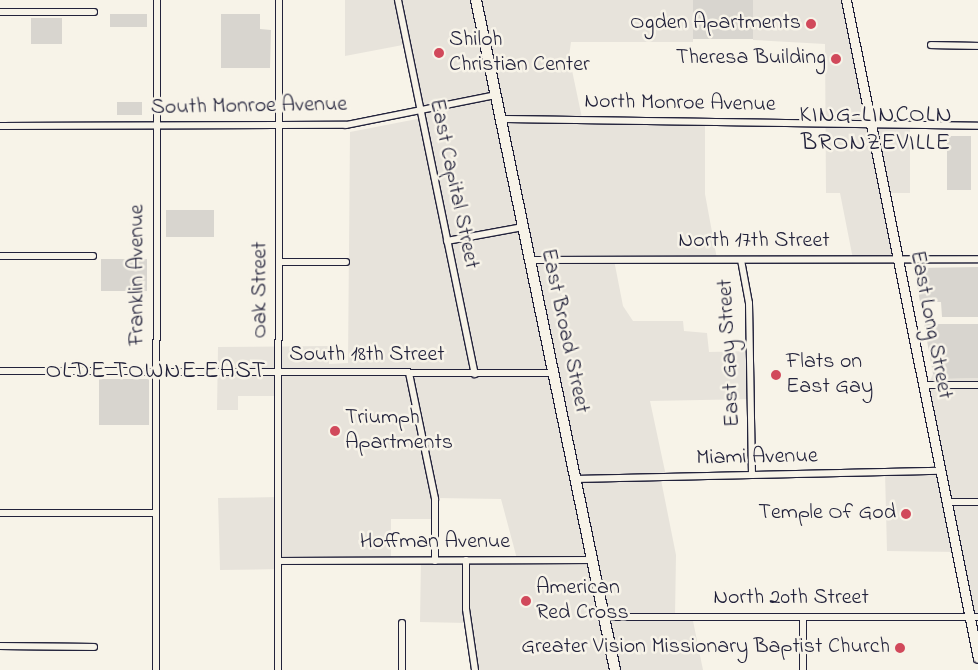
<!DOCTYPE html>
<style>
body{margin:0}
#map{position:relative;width:978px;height:670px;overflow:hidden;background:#f7f3e8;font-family:"Indie Flower",sans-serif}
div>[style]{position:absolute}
.built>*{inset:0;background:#e7e3db}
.green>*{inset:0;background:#d8d5cf;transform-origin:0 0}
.roads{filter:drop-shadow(1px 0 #22223b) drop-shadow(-1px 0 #22223b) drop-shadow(0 1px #22223b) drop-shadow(0 -1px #22223b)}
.street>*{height:6px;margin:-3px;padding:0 3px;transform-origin:3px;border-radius:3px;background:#f7f3e8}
.secondary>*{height:9px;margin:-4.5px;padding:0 4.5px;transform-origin:4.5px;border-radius:4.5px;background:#f7f3e8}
.primary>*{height:10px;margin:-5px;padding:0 5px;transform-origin:5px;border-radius:5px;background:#f7f3e8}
.dots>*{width:14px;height:14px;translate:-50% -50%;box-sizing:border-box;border:2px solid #f7f3e8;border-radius:50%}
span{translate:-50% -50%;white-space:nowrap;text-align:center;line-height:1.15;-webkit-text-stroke:5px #f7f3e8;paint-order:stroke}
.poi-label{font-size:22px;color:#22223b}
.right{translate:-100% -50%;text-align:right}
.left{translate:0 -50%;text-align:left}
.street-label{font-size:22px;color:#22223b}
.neighbourhood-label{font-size:24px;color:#22223b;letter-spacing:1px}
</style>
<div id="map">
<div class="built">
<div style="clip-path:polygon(345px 0,693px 0,693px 42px,571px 42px,569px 56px,582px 118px,705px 121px,705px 194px,717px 259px,708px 264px,665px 264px,662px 257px,614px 260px,623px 306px,633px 321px,683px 321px,684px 331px,707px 333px,709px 352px,751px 351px,752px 399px,650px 401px,666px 476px,661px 480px,676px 555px,675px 616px,692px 616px,703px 670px,476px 670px,467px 623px,420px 622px,421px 560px,517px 559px,501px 499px,436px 498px,435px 519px,391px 519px,391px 560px,285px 562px,281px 569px,220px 570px,218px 498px,279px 497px,278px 396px,238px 396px,238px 410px,217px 410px,218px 347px,329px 346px,329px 364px,348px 363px,350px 132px,417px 119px,422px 110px,408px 44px,345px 56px)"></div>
<div style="clip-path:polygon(753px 0,851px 0,876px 118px,910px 118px,910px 193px,886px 193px,900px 259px,853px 259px,840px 193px,826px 193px,825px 44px,753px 40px)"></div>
<div style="clip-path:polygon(933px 374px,942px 379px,978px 378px,978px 617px,972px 617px,958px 552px,887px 551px,885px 472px,942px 471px,927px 387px)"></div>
</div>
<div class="green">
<div style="left:693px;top:0;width:60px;height:39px"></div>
<div style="left:110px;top:14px;width:37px;height:13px"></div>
<div style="clip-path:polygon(221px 14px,260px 14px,260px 29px,271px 30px,270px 68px,221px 68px)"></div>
<div style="left:31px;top:18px;width:31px;height:26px"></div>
<div style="left:117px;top:102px;width:25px;height:13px"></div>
<div style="left:947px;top:136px;width:24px;height:54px"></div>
<div style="left:166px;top:210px;width:48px;height:27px"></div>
<div style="left:101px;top:259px;width:46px;height:32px"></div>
<div style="clip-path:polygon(978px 267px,978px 317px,942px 317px,941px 302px,920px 302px,914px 268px)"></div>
<div style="clip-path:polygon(924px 324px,978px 324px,978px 378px,942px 379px,933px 374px)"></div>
<div style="left:99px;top:379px;width:50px;height:46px"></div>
</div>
<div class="roads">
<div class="street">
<div style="left:398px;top:0;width:382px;rotate:78.4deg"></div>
<div style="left:0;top:12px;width:94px"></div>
<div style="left:931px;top:45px;width:47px;rotate:1.2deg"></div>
<div style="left:501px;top:119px;width:477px;rotate:0.8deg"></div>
<div style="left:0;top:126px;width:346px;rotate:-0.2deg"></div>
<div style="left:346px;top:125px;width:153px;rotate:-11.3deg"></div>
<div style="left:447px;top:241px;width:77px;rotate:-10.4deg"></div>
<div style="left:0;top:256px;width:93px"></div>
<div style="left:530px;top:260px;width:448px;rotate:-0.1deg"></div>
<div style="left:741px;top:260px;width:44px;rotate:79.5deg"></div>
<div style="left:749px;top:303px;width:172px;rotate:89deg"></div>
<div style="left:279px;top:262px;width:67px"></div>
<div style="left:0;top:371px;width:553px;rotate:0.21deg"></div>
<div style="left:409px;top:373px;width:129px;rotate:78.3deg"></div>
<div style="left:435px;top:499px;width:62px;rotate:90deg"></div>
<div style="left:923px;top:385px;width:55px"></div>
<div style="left:575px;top:479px;width:365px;rotate:-1.3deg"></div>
<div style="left:947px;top:502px;width:31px"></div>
<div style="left:0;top:513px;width:156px"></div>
<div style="left:466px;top:560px;width:49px;rotate:90deg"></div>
<div style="left:466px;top:609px;width:62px;rotate:81.6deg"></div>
<div style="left:279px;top:561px;width:313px;rotate:-0.2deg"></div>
<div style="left:604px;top:617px;width:374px"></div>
<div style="left:402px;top:623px;width:47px;rotate:90deg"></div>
<div style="left:0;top:646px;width:94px;rotate:0.6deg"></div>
<div style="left:156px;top:670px;width:670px;rotate:-89.91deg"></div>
<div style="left:278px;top:670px;width:670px;rotate:-89.91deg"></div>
<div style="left:803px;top:670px;width:53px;rotate:-90deg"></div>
</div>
<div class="secondary">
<div style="left:846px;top:0;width:671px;rotate:78.66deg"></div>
</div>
<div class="primary">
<div style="left:476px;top:0;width:684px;rotate:78.28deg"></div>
</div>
</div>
<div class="dots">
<div style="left:811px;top:24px;background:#d1495b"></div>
<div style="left:439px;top:53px;background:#d1495b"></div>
<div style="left:836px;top:59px;background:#d1495b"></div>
<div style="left:776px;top:375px;background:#d1495b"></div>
<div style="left:335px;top:431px;background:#d1495b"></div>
<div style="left:906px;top:514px;background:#d1495b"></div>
<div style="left:526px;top:601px;background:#d1495b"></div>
<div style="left:900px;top:648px;background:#d1495b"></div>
</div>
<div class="poi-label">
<span class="right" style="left:801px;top:24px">Ogden Apartments</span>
<span class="left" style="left:449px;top:53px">Shiloh<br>Christian Center</span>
<span class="right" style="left:826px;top:59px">Theresa Building</span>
<span class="left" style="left:786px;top:375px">Flats on<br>East Gay</span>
<span class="left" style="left:345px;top:431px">Triumph<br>Apartments</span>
<span class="right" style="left:896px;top:514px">Temple Of God</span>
<span class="left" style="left:536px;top:601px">American<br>Red Cross</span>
<span class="right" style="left:890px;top:648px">Greater Vision Missionary Baptist Church</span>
</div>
<div class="street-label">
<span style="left:680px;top:104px;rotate:1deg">North Monroe Avenue</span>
<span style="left:249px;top:107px;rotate:-1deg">South Monroe Avenue</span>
<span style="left:453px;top:184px;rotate:78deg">East Capital Street</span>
<span style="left:754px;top:242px">North 17th Street</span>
<span style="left:138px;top:275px;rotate:-90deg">Franklin Avenue</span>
<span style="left:261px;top:290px;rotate:-90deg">Oak Street</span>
<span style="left:930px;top:325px;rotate:79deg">East Long Street</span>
<span style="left:564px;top:331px;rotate:78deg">East Broad Street</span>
<span style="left:730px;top:353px;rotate:-93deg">East Gay Street</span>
<span style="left:367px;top:356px">South 18th Street</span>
<span style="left:757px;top:458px;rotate:-1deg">Miami Avenue</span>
<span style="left:435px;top:543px">Hoffman Avenue</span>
<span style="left:791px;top:599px">North 20th Street</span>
</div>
<div class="neighbourhood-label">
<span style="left:876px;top:130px">KING-LINCOLN<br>BRONZEVILLE</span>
<span style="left:156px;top:372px">OLDE TOWNE EAST</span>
</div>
</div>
